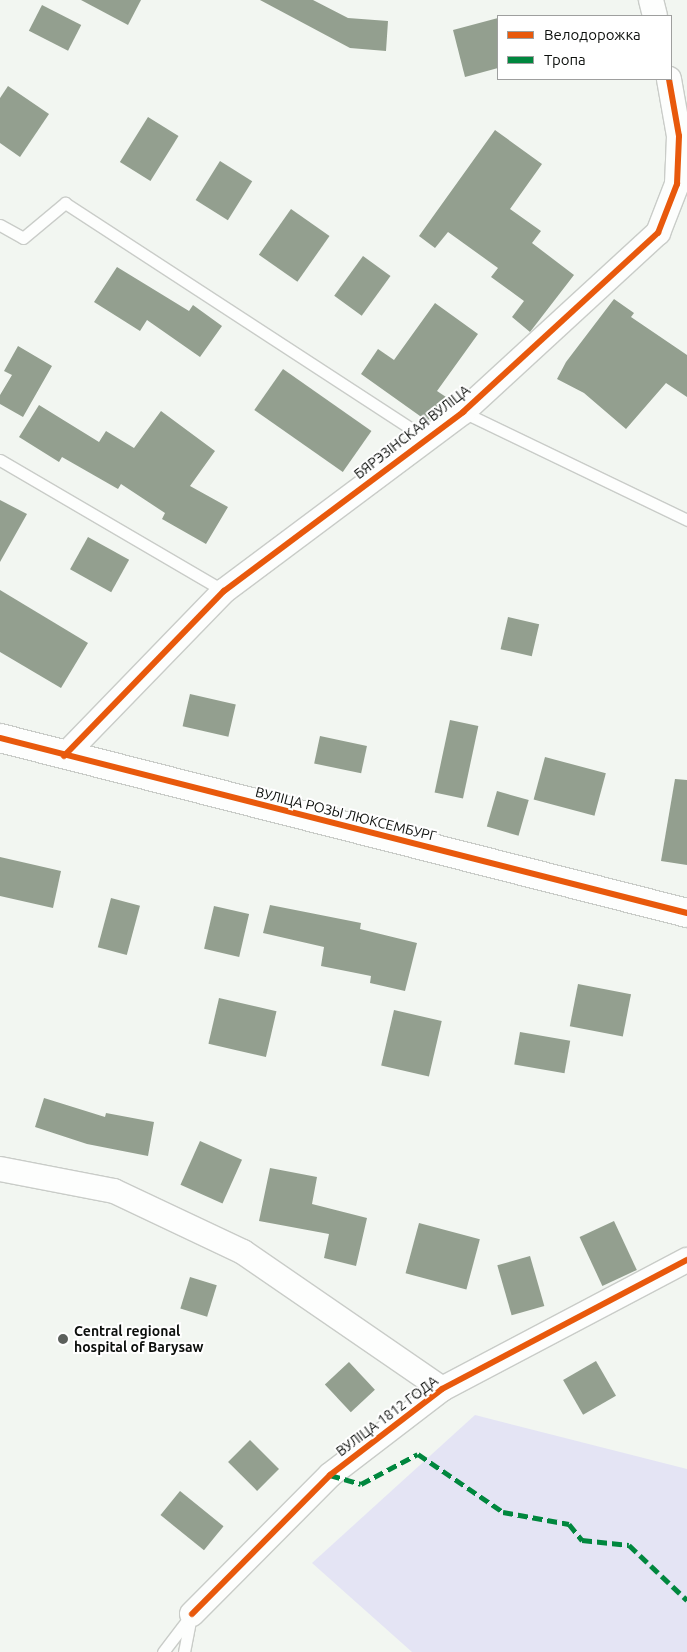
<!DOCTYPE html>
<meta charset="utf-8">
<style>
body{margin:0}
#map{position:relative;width:687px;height:1652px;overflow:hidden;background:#f2f6f1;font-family:Ubuntu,sans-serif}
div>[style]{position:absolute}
.green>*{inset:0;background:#e4e4f4}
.building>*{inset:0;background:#939f8f;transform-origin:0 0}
.roads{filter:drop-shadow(1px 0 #c9ccc8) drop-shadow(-1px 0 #c9ccc8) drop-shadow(0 1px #c9ccc8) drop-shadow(0 -1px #c9ccc8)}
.service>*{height:11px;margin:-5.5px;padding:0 5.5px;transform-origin:5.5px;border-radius:5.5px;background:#fdfefd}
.minor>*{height:24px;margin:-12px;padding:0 12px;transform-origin:12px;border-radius:12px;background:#fdfefd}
.secondary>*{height:28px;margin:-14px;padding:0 14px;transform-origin:14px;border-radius:14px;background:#fdfefd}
.quiet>*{height:5px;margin-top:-2.5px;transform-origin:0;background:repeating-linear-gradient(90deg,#00873e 0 10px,transparent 0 15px)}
.cycleway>*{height:6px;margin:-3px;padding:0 3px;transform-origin:3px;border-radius:3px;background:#e8590c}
.dots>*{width:14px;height:14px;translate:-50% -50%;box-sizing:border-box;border:2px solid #fff;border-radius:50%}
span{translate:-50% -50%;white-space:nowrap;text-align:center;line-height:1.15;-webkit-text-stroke:4px #fff;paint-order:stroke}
.street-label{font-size:14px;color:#0c0f0c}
.poi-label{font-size:14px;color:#0c0f0c;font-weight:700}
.left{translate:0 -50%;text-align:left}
.legend{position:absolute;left:497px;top:15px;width:175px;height:65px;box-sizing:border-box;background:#fff;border:1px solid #9e9f9e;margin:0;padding:6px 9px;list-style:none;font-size:15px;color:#0c0f0c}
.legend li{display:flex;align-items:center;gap:10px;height:25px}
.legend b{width:25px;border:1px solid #9e9f9e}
</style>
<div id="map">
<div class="green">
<div style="clip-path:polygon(475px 1415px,687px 1469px,687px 1652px,412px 1652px,312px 1563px)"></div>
</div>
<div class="building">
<div style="clip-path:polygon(81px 0,141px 0,128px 25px)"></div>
<div style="clip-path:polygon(260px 0,313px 0,348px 18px,388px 21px,386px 51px,350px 48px)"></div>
<div style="left:42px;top:5px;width:44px;height:29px;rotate:27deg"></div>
<div style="clip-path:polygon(498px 18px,498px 68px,465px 77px,453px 30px)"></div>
<div style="clip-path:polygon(8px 86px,49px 114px,20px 157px,0 143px,0 98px)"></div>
<div style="left:148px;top:117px;width:36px;height:53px;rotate:32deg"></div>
<div style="clip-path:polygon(495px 130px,542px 164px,510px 209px,541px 231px,532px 243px,574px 275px,530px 332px,512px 317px,524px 301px,491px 277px,498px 268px,448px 232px,435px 248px,419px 236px)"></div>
<div style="left:220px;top:161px;width:38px;height:46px;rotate:32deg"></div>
<div style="left:291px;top:209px;width:47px;height:56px;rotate:35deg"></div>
<div style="left:363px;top:256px;width:34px;height:49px;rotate:36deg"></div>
<div style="clip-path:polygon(117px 267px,189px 311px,193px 305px,222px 326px,200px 357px,147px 320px,140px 331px,94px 302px)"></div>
<div style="clip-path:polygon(614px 299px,634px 313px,631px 317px,687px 355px,687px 397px,666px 383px,626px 429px,584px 393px,557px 379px,566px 362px)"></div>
<div style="clip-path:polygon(435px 303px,478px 334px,437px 391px,449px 399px,441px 411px,427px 421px,361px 374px,378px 349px,394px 360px)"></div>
<div style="clip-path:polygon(18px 346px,52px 366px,23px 417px,0 404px,0 395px,12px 375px,4px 371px)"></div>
<div style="left:283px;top:369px;width:108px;height:50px;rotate:35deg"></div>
<div style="clip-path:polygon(39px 405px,99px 442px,106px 431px,134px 448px,161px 411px,215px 451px,190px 486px,228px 507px,206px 544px,162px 519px,165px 513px,121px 484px,118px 489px,62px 457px,59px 462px,19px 437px)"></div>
<div style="clip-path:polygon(0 500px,27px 514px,0 562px)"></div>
<div style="left:88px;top:537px;width:47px;height:37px;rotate:29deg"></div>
<div style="clip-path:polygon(0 590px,88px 643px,61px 688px,0 652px)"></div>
<div style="left:508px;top:617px;width:32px;height:33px;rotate:13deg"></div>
<div style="left:190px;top:694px;width:47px;height:33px;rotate:13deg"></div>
<div style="left:450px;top:720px;width:29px;height:74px;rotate:12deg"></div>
<div style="left:320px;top:736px;width:48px;height:28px;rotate:12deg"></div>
<div style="left:545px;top:757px;width:63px;height:44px;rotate:15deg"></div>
<div style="clip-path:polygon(675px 779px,687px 780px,687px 865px,661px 861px)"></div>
<div style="left:497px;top:791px;width:33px;height:37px;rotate:16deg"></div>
<div style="clip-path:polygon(0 857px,61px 871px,53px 908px,0 896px)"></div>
<div style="left:111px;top:898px;width:30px;height:51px;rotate:15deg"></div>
<div style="clip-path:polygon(270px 905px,361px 923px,360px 929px,417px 943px,405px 991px,370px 983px,371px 976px,321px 966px,324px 947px,263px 933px)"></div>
<div style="left:214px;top:906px;width:36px;height:44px;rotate:13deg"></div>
<div style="left:578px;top:984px;width:54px;height:43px;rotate:11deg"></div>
<div style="left:219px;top:998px;width:59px;height:47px;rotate:13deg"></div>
<div style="left:394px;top:1010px;width:49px;height:57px;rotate:13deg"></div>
<div style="left:520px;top:1032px;width:51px;height:33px;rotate:10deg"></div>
<div style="clip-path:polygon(44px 1098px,105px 1117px,106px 1113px,154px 1122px,148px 1156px,87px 1144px,35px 1127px)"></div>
<div style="left:200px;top:1141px;width:46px;height:48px;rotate:24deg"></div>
<div style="clip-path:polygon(270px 1168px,317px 1177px,312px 1204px,367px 1218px,356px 1266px,324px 1258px,329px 1234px,259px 1221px)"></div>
<div style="left:614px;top:1221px;width:54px;height:38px;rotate:65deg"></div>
<div style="left:419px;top:1223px;width:63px;height:52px;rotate:15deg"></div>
<div style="left:530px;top:1256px;width:52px;height:34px;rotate:74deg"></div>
<div style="left:190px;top:1277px;width:28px;height:33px;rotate:17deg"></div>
<div style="left:596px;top:1361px;width:40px;height:38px;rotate:60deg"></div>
<div style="left:349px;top:1362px;width:38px;height:33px;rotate:47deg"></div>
<div style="left:250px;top:1440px;width:41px;height:31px;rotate:45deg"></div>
<div style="left:180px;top:1491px;width:56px;height:31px;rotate:39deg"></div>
</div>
<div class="roads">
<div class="service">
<div style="left:0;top:225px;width:26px;rotate:29deg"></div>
<div style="left:23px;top:238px;width:55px;rotate:-39.8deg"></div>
<div style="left:65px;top:203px;width:431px;rotate:33.1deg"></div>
<div style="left:463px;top:412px;width:249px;rotate:25.7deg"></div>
<div style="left:0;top:460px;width:259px;rotate:30.3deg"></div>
<div style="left:163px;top:1652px;width:48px;rotate:-52.7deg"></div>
<div style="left:184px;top:1652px;width:36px;rotate:-79deg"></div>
</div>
<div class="minor">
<div style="left:651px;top:0;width:16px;rotate:76deg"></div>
<div style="left:64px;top:756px;width:230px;rotate:-45.9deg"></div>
<div style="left:224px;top:591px;width:299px;rotate:-36.8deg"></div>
<div style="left:463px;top:412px;width:265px;rotate:-42.6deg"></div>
<div style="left:658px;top:233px;width:53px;rotate:-68.8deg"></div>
<div style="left:677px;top:184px;width:48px;rotate:-87.6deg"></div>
<div style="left:679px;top:136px;width:58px;rotate:-100deg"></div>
<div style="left:0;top:1169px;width:116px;rotate:10.9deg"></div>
<div style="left:114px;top:1191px;width:143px;rotate:25.3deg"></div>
<div style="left:243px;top:1252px;width:242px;rotate:34.5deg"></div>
<div style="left:192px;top:1614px;width:196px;rotate:-45.2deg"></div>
<div style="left:330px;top:1475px;width:141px;rotate:-37.5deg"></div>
<div style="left:442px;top:1389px;width:277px;rotate:-27.8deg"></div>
</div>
<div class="secondary">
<div style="left:0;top:738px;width:709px;rotate:14.29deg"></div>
</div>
</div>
<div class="quiet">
<div style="left:330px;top:1475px;width:32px;rotate:16deg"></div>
<div style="left:361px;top:1484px;width:64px;rotate:-27.8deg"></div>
<div style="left:418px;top:1454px;width:103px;rotate:34.3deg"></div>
<div style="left:503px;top:1512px;width:67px;rotate:10.3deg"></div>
<div style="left:569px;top:1524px;width:21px;rotate:51deg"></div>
<div style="left:582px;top:1540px;width:47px;rotate:6.1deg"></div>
<div style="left:629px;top:1545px;width:80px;rotate:43.5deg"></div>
</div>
<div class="cycleway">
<div style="left:0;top:738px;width:709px;rotate:14.29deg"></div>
<div style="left:64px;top:756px;width:230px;rotate:-45.9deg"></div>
<div style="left:224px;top:591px;width:299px;rotate:-36.8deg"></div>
<div style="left:463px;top:412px;width:265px;rotate:-42.6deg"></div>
<div style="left:658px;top:233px;width:53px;rotate:-68.8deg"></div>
<div style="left:677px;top:184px;width:48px;rotate:-87.6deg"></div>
<div style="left:679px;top:136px;width:58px;rotate:-100deg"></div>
<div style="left:192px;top:1614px;width:196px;rotate:-45.2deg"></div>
<div style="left:330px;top:1475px;width:141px;rotate:-37.5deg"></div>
<div style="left:442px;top:1389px;width:277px;rotate:-27.8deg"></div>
</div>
<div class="dots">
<div style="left:63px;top:1339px;background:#5c605c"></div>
</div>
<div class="street-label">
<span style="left:412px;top:432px;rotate:-38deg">БЯРЭЗІНСКАЯ ВУЛІЦА</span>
<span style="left:346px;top:814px;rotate:14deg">ВУЛІЦА РОЗЫ ЛЮКСЕМБУРГ</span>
<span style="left:387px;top:1416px;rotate:-37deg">ВУЛІЦА 1812 ГОДА</span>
</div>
<div class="poi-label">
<span class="left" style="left:74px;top:1339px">Central regional<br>hospital of Barysaw</span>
</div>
<ul class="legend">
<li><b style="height:6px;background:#e8590c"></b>Велодорожка</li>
<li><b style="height:6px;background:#00873e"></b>Тропа</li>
</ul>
</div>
